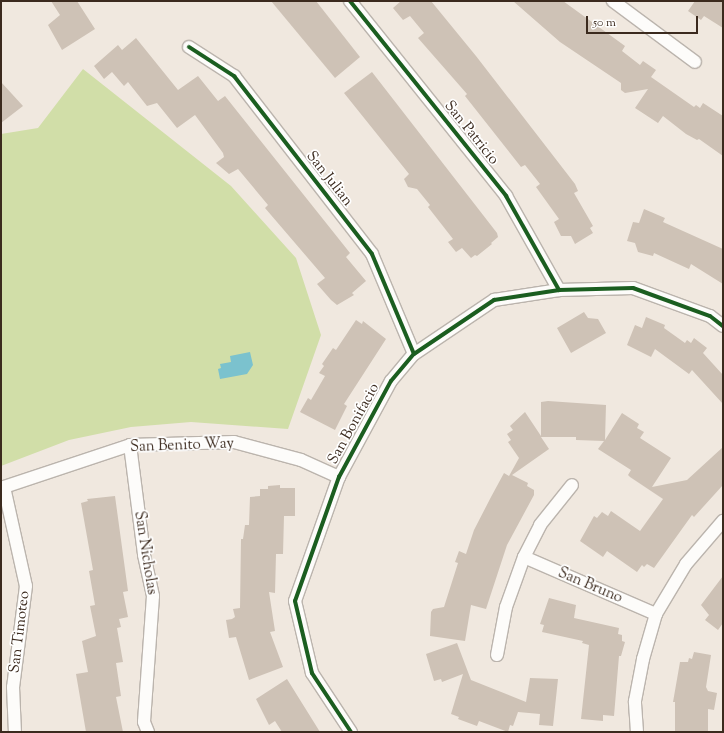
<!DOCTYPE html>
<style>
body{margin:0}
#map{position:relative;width:724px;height:733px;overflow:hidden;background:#f0e8df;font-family:"Sorts Mill Goudy",serif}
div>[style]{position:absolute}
.green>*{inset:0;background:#d1dea8}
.water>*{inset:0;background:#7bc2ce}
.building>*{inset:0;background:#cec2b6}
.roads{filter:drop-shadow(1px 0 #bbb4ad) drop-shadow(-1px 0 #bbb4ad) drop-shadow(0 1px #bbb4ad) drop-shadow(0 -1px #bbb4ad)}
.minor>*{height:12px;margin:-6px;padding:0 6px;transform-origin:6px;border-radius:6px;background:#fdfcfa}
.cycleway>*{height:4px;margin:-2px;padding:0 2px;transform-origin:2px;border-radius:2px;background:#1b5e20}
span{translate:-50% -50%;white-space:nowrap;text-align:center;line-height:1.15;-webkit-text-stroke:3.5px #fff;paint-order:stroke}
.street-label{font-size:15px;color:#3b2a1e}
.frame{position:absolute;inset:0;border:2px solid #3b2a1e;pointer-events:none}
.scale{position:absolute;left:586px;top:16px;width:112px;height:18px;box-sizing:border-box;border:2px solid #3b2a1e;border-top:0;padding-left:5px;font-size:12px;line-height:14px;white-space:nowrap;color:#3b2a1e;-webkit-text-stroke:3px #fff;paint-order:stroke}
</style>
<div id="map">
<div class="green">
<div style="clip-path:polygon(83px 69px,231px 186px,296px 258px,321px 335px,288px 429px,191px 422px,131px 427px,69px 440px,1px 466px,1px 134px,38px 128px)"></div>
</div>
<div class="water">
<div style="clip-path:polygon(250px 352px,253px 365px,247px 374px,220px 379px,218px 369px,221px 368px,220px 364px,231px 362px,230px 356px)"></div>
</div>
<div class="building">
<div style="clip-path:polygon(51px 1px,77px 1px,95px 29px,62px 50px,48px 25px,60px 15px)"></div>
<div style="clip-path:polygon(271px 1px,316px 1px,360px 57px,335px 78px)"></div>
<div style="clip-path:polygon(401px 1px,431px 1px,476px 56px,575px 184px,578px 191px,574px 193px,593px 226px,590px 228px,593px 233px,575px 244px,571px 236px,561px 236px,554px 222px,559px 219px,536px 187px,540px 184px,525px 165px,521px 167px,465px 96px,467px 94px,418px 38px,424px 33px,410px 16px,403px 20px,393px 8px)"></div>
<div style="clip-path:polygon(513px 1px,563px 1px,625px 46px,622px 51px,640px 65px,643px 61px,656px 70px,651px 77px,694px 107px,696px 105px,700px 108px,703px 103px,723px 116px,723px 156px,699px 139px,697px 140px,686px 134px,663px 116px,658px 123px,635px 108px,648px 89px,625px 93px,621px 90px,621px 83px,560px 42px)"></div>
<div style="clip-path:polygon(695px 1px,723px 1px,723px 28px,704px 16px,701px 20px,688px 11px)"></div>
<div style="clip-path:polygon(136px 38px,178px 90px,198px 76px,218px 101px,225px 96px,350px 253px,346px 257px,366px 281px,352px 293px,354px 295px,337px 305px,331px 300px,317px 284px,325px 278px,265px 208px,268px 205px,238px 169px,229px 174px,216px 163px,224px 157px,223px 153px,195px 115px,177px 128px,157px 103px,147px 106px,128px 82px,124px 86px,112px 72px,104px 79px,94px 66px,118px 45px,122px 50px)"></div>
<div style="clip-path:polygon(372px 72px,497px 233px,498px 237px,491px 243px,492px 244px,477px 256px,475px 255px,471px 258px,462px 248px,456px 252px,448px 242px,453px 239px,428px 207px,430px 205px,417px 189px,408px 187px,404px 179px,409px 174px,344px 93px)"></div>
<div style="clip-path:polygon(1px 82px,23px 106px,1px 123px)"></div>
<div style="clip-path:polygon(644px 209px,665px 218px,663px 222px,723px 249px,723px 284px,691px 264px,689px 269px,654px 253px,653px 256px,638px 252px,635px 243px,627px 241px,633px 222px,639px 223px)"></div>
<div style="clip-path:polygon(584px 312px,588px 318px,598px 319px,606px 333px,571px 353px,557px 328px)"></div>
<div style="clip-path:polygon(646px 317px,665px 325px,664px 328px,685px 343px,687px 340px,691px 343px,694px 338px,707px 348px,703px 353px,723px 375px,723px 404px,692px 370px,689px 374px,655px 349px,651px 357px,627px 345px,635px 325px,642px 328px)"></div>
<div style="clip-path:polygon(356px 320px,362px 324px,363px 321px,386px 339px,344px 404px,347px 406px,335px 430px,300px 412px,308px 398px,311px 400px,325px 376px,319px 373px,324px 366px,322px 364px,333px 348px,336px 350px)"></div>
<div style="clip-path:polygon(548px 401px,606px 405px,605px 440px,622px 413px,639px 424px,637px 428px,644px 432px,640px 438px,671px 458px,652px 487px,687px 480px,723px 447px,723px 485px,694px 517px,692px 515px,654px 568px,647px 564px,644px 567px,642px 565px,637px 572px,607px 551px,603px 557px,580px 541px,594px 516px,597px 518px,602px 512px,608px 516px,611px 511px,640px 531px,663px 499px,630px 477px,628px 475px,631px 470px,598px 449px,604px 441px,576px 440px,576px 437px,541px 437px,549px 449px,512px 475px,528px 483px,527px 486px,534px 490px,534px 495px,507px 545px,486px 609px,471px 605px,465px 641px,430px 636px,431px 612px,433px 609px,444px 607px,458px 563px,455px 562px,459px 551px,466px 554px,474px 530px,491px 497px,504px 473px,509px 476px,519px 458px,508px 442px,511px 440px,507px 434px,513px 430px,510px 426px,525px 412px,541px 436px,541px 402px)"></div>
<div style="clip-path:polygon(280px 485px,280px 488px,295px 488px,295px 516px,284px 516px,283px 554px,276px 554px,275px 593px,269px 592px,275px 631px,270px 632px,283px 667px,249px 680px,236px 637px,229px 638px,226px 620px,232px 619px,235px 617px,233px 609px,240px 608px,241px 539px,243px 539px,245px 525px,249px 525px,250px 497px,260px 496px,260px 489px,268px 489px,268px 486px)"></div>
<div style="clip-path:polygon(115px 496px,128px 591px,123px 592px,128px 617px,119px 619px,121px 627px,117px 628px,123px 662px,116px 663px,121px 696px,116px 697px,123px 732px,86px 732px,76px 674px,88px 672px,82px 641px,96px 636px,90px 606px,95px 605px,89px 571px,93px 570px,81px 503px,88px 501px,87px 499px)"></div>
<div style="clip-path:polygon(723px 576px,723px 623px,718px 630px,705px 620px,709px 615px,701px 605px)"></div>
<div style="clip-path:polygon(549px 598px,576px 605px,574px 618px,619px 628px,618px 634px,622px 635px,622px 641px,625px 642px,621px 656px,619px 656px,614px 716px,603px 715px,603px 721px,581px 719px,589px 645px,582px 643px,583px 641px,542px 632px,544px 625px,540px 624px)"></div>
<div style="clip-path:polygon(457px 643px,471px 680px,526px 702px,530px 678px,558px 679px,553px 726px,539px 725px,540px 714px,518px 712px,513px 726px,510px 725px,508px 732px,479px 721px,477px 726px,458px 719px,459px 717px,451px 714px,463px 674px,442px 682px,441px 679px,434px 681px,426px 654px)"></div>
<div style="clip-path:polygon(694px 652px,711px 655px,706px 687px,708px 691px,717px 693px,714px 710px,708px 709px,708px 732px,675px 732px,675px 702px,673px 702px,680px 662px,688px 662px,689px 658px,692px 659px)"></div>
<div style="clip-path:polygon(287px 679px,320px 732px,282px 732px,275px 721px,269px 725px,256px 699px)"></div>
</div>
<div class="roads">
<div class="minor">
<div style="left:350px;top:1px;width:250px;rotate:51.3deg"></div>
<div style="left:506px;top:196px;width:108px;rotate:60.6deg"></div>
<div style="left:613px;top:1px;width:102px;rotate:36.6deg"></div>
<div style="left:189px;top:47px;width:54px;rotate:32.8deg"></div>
<div style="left:234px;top:76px;width:225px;rotate:52.2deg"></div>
<div style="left:372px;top:254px;width:108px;rotate:67.2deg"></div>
<div style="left:130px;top:445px;width:111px;rotate:82.7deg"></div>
<div style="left:144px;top:555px;width:42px;rotate:77.6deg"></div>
<div style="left:153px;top:596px;width:126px;rotate:94.1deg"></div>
<div style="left:144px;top:722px;width:11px;rotate:68deg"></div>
<div style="left:4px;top:487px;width:101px;rotate:77.5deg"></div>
<div style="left:26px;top:586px;width:102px;rotate:97.3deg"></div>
<div style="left:13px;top:687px;width:45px;rotate:87.5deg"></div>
<div style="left:1px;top:488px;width:136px;rotate:-18.4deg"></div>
<div style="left:130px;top:445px;width:104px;rotate:-1.7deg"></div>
<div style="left:234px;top:442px;width:69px;rotate:15deg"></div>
<div style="left:301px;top:460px;width:42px;rotate:24.1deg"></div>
<div style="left:524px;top:557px;width:144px;rotate:23.4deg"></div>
<div style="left:497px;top:655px;width:49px;rotate:-79.4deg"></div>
<div style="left:506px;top:607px;width:53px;rotate:-70.2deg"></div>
<div style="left:524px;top:557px;width:36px;rotate:-63deg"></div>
<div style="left:540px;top:525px;width:51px;rotate:-51.3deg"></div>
<div style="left:351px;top:732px;width:71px;rotate:-123.5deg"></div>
<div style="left:312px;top:673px;width:74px;rotate:-103.3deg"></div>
<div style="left:295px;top:601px;width:132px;rotate:-70.5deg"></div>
<div style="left:339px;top:477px;width:109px;rotate:-61.6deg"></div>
<div style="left:391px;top:381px;width:35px;rotate:-50deg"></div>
<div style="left:414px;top:354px;width:97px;rotate:-34deg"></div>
<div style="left:494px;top:300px;width:66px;rotate:-8.7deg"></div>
<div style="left:559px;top:290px;width:74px;rotate:-1.5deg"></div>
<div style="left:633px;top:288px;width:82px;rotate:20deg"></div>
<div style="left:710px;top:316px;width:16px;rotate:38deg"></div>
<div style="left:637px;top:732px;width:31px;rotate:-94deg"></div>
<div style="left:635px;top:701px;width:43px;rotate:-79.2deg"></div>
<div style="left:643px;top:659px;width:47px;rotate:-73.9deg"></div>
<div style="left:656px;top:614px;width:58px;rotate:-59deg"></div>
<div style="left:686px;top:564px;width:57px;rotate:-49.3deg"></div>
</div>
</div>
<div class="cycleway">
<div style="left:350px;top:1px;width:250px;rotate:51.3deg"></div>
<div style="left:506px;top:196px;width:108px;rotate:60.6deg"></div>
<div style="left:189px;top:47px;width:54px;rotate:32.8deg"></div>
<div style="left:234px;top:76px;width:225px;rotate:52.2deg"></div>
<div style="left:372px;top:254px;width:108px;rotate:67.2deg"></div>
<div style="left:351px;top:732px;width:71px;rotate:-123.5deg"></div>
<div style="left:312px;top:673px;width:74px;rotate:-103.3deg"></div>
<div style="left:295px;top:601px;width:132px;rotate:-70.5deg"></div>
<div style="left:339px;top:477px;width:109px;rotate:-61.6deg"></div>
<div style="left:391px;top:381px;width:35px;rotate:-50deg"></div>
<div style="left:414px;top:354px;width:97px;rotate:-34deg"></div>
<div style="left:494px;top:300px;width:66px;rotate:-8.7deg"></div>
<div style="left:559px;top:290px;width:74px;rotate:-1.5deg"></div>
<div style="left:633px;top:288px;width:82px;rotate:20deg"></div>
<div style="left:710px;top:316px;width:16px;rotate:38deg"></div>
</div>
<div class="street-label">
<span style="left:471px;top:133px;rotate:51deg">San Patricio</span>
<span style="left:329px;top:179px;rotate:52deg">San Julian</span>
<span style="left:354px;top:424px;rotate:-61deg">San Bonifacio</span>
<span style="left:182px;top:446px;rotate:-2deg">San Benito Way</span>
<span style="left:145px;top:553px;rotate:81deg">San Nicholas</span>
<span style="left:590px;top:586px;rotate:23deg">San Bruno</span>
<span style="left:20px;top:632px;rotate:-83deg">San Timoteo</span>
</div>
<div class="frame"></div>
<div class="scale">50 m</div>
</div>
